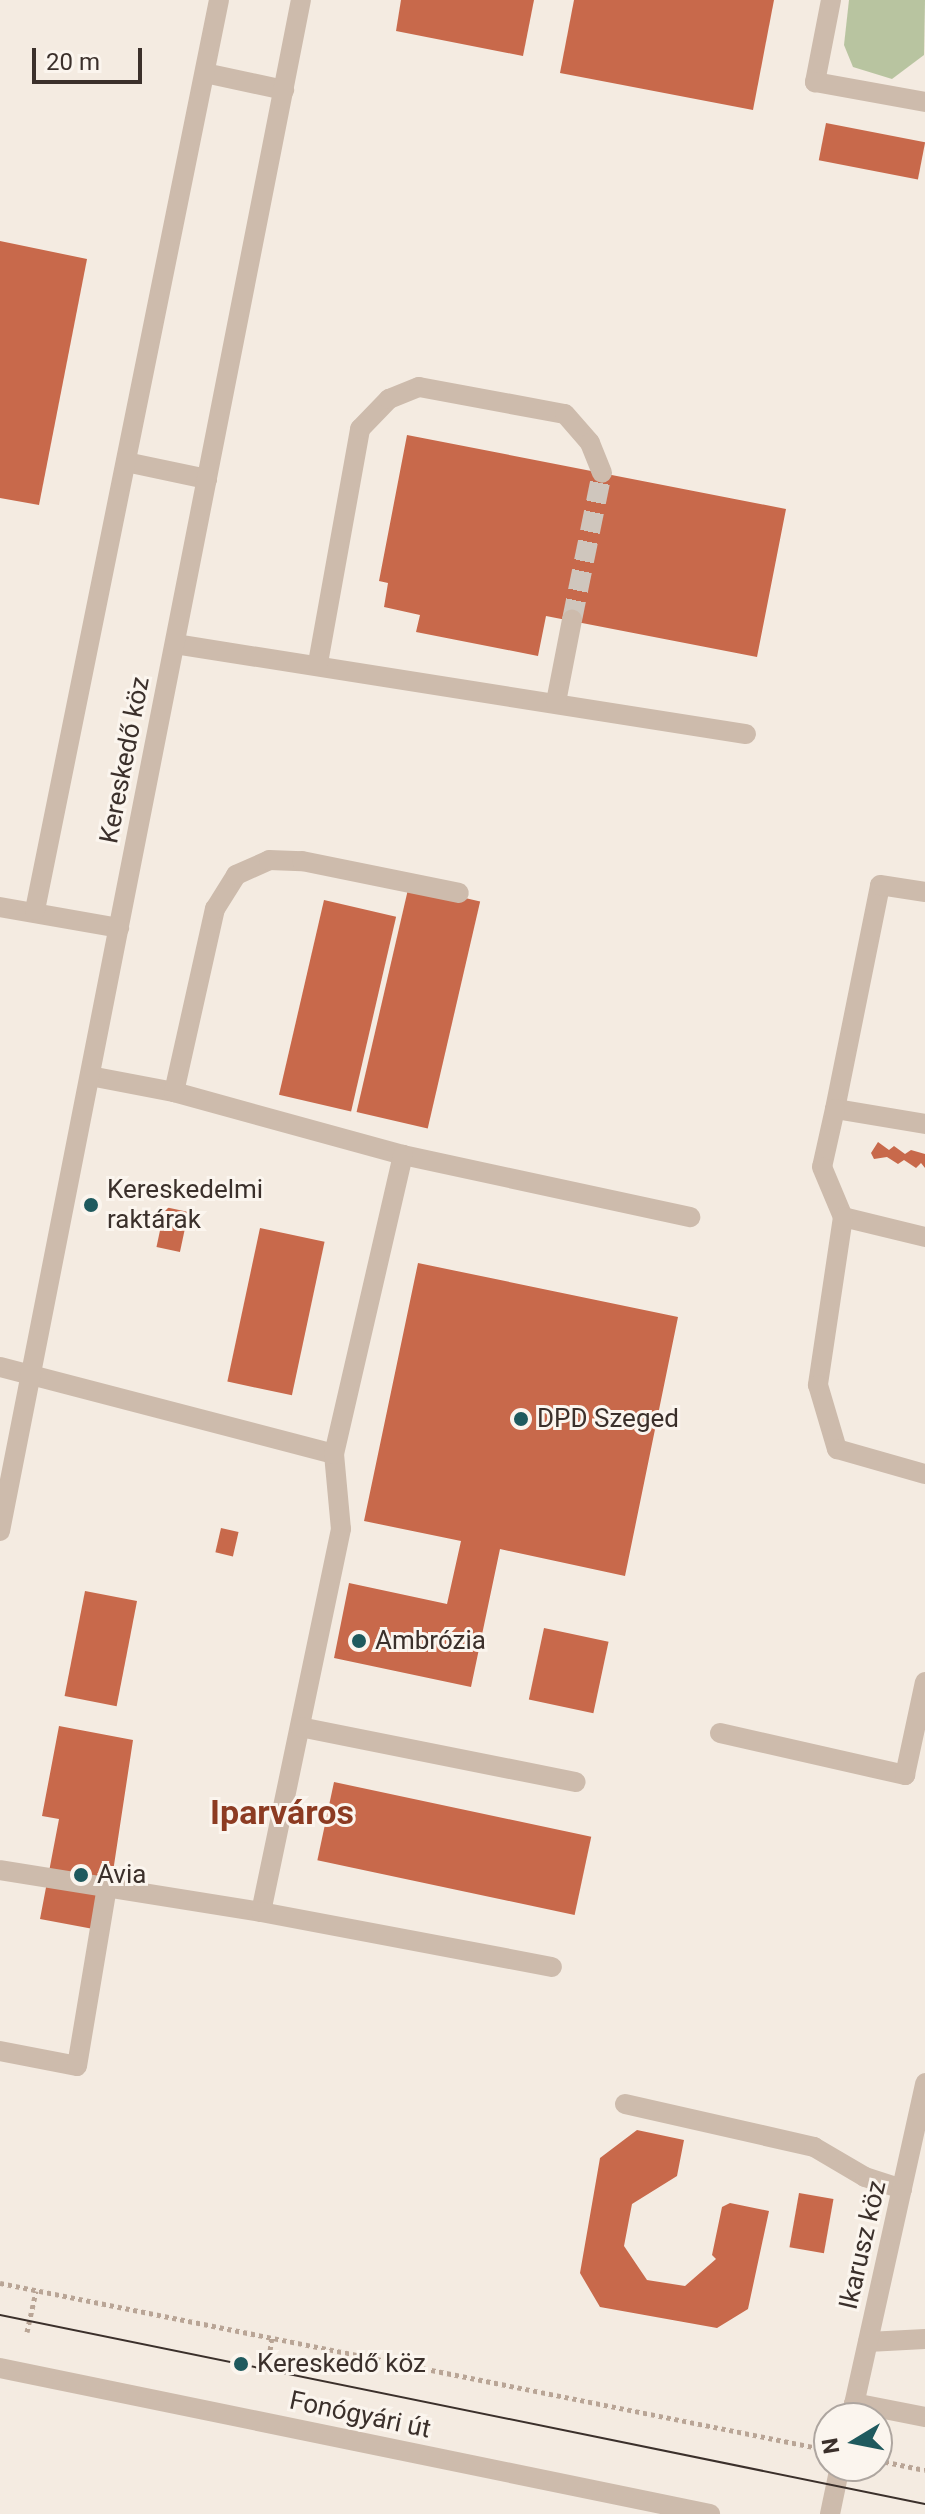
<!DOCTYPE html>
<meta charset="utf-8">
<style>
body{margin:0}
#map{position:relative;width:925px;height:2514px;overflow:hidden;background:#f4ebe1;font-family:Roboto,sans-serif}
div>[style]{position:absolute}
.green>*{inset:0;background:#b8c4a0}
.building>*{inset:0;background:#c8694b;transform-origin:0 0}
.minor-tunnel>*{height:20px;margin-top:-10px;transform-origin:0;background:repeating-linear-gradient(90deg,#cfc6bd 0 20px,transparent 0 30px)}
.path>*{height:5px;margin-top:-2.5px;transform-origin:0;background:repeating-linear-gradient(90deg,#b9a596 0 4px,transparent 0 8px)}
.minor>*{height:20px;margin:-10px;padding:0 10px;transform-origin:10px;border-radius:10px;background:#cdbbac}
.tram>*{height:2px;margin:-1px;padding:0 1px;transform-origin:1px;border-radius:1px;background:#3b302b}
.dots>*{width:22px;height:22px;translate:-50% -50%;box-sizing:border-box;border:4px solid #fbf5ee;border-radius:50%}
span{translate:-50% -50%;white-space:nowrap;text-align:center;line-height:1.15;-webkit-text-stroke:6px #fbf5ee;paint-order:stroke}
.street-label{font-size:26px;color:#3b302b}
.poi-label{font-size:26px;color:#3b302b}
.left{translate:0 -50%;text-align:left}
.district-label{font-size:34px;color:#8c3b22;font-weight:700}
.north{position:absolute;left:813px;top:2402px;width:80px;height:80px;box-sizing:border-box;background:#fbf5ee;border:2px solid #aea6a0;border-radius:50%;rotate:260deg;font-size:22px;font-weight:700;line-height:32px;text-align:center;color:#3b302b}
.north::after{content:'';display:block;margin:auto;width:28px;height:36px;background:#1f5a5e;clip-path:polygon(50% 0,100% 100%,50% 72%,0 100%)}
.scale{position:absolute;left:32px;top:48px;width:110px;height:36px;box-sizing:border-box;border:4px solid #3b302b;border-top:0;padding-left:10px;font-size:24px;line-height:28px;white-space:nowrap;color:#3b302b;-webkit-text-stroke:6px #fbf5ee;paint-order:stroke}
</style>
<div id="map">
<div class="green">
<div style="clip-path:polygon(849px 0,925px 0,924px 55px,892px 79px,853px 67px,844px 45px)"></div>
</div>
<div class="building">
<div style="clip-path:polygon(401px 0,534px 0,523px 56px,396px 31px)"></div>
<div style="clip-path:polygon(574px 0,774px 0,753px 110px,560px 73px)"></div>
<div style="left:826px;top:123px;width:101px;height:38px;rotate:11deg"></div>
<div style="clip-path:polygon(0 241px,87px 259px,39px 505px,0 498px)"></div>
<div style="clip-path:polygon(407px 435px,786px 509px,757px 657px,546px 616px,538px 656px,416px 632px,420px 615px,384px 607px,388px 583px,379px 581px)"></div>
<div style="left:409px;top:885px;width:73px;height:233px;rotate:13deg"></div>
<div style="left:324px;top:900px;width:74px;height:200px;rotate:13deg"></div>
<div style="clip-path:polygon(878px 1142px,889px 1150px,894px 1146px,905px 1154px,911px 1150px,925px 1154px,925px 1168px,921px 1163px,916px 1168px,904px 1160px,898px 1164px,887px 1157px,874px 1159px,871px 1153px)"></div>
<div style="left:165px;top:1207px;width:24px;height:41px;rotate:12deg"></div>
<div style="left:260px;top:1228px;width:66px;height:157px;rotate:12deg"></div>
<div style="clip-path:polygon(418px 1263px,678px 1317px,625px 1576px,500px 1549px,471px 1687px,334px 1658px,349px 1583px,447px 1604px,461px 1541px,364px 1521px)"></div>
<div style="left:221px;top:1528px;width:18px;height:25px;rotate:13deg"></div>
<div style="left:85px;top:1591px;width:53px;height:107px;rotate:11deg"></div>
<div style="left:544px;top:1628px;width:66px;height:73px;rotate:12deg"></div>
<div style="clip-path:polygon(59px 1726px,133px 1740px,104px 1931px,40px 1919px,59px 1819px,42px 1816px)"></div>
<div style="left:334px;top:1782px;width:263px;height:80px;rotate:12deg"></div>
<div style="clip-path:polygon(637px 2130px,684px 2140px,677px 2176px,632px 2204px,624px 2246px,647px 2280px,685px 2286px,716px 2259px,712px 2255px,722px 2207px,730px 2203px,769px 2211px,748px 2309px,717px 2328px,600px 2307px,580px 2273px,600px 2158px)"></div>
<div style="left:799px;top:2193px;width:35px;height:55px;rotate:10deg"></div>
</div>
<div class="minor-tunnel">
<div style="left:572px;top:620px;width:150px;rotate:-78.5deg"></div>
</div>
<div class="path">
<div style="left:0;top:2283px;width:834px;rotate:11.4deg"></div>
<div style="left:27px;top:2332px;width:42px;rotate:-77.6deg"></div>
<div style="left:269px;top:2358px;width:22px;rotate:-82deg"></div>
<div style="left:877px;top:2460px;width:49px;rotate:11.8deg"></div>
</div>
<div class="minor">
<div style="left:831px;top:0;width:84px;rotate:101deg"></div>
<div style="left:815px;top:82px;width:112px;rotate:10.3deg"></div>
<div style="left:205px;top:73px;width:81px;rotate:12.1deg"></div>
<div style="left:126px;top:462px;width:83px;rotate:11.9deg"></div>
<div style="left:175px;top:644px;width:578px;rotate:8.96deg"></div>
<div style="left:318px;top:663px;width:238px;rotate:-79.8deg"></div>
<div style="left:360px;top:429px;width:42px;rotate:-46deg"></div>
<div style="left:389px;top:399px;width:32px;rotate:-22deg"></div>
<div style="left:419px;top:387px;width:148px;rotate:10.5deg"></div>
<div style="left:565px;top:414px;width:38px;rotate:49deg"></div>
<div style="left:590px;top:443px;width:32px;rotate:68deg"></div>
<div style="left:556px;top:702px;width:84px;rotate:-79deg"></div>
<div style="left:0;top:907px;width:121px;rotate:10deg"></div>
<div style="left:35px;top:910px;width:928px;rotate:-78.57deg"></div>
<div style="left:90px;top:1076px;width:86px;rotate:10.8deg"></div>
<div style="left:174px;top:1092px;width:238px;rotate:15.4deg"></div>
<div style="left:403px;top:1155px;width:294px;rotate:12.2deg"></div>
<div style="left:174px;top:1092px;width:188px;rotate:-77.4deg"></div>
<div style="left:215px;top:909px;width:40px;rotate:-58deg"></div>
<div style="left:236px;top:875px;width:36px;rotate:-24deg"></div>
<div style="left:269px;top:860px;width:33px;rotate:2deg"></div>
<div style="left:302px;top:861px;width:160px;rotate:11.5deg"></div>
<div style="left:835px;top:1109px;width:228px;rotate:-78.6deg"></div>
<div style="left:880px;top:885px;width:46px;rotate:8.8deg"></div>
<div style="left:925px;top:1124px;width:91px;rotate:-170.5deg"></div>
<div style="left:835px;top:1109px;width:59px;rotate:102.6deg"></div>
<div style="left:822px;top:1167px;width:54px;rotate:67.2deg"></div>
<div style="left:843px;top:1217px;width:84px;rotate:13.7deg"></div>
<div style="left:843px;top:1217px;width:170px;rotate:98.5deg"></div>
<div style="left:818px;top:1385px;width:67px;rotate:73.5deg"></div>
<div style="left:837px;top:1449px;width:91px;rotate:15.9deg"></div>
<div style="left:0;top:1367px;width:345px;rotate:14.6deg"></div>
<div style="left:334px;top:1454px;width:75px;rotate:84.7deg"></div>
<div style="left:341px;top:1529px;width:391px;rotate:101.8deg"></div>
<div style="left:261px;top:1912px;width:264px;rotate:-170.9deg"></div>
<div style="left:334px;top:1454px;width:307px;rotate:-77deg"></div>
<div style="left:0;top:1531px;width:1560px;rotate:-78.88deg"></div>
<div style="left:300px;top:1727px;width:281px;rotate:11.3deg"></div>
<div style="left:720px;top:1733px;width:190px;rotate:12.8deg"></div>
<div style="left:905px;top:1775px;width:95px;rotate:-77.9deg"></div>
<div style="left:261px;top:1912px;width:296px;rotate:10.7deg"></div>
<div style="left:0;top:2051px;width:78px;rotate:11deg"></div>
<div style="left:77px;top:2066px;width:182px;rotate:-80.5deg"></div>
<div style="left:625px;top:2104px;width:194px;rotate:12.8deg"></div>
<div style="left:814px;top:2147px;width:59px;rotate:30.5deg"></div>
<div style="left:865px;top:2177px;width:39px;rotate:18deg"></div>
<div style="left:868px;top:2342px;width:57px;rotate:-3deg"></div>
<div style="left:0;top:2368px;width:725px;rotate:11.62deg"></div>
<div style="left:854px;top:2403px;width:72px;rotate:11.2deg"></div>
<div style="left:851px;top:2418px;width:343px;rotate:-77.5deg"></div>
<div style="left:830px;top:2514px;width:49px;rotate:-78.2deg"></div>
</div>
<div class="tram">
<div style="left:0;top:2315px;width:944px;rotate:11.55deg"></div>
</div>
<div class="dots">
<div style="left:91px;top:1205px;background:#1f5a5e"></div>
<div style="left:521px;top:1419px;background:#1f5a5e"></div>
<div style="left:359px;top:1641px;background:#1f5a5e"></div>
<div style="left:81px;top:1875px;background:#1f5a5e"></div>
<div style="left:241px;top:2364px;background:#1f5a5e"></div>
</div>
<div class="street-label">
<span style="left:125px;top:760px;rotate:-79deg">Kereskedő köz</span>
<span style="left:863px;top:2245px;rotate:-77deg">Ikarusz köz</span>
<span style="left:360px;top:2415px;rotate:12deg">Fonógyári út</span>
</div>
<div class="poi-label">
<span class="left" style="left:107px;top:1205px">Kereskedelmi<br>raktárak</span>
<span class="left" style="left:537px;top:1419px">DPD Szeged</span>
<span class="left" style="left:375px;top:1641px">Ambrózia</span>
<span class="left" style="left:97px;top:1875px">Avia</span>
<span class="left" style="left:257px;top:2364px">Kereskedő köz</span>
</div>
<div class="district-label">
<span style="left:282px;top:1813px">Iparváros</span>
</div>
<div class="north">N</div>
<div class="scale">20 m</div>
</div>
